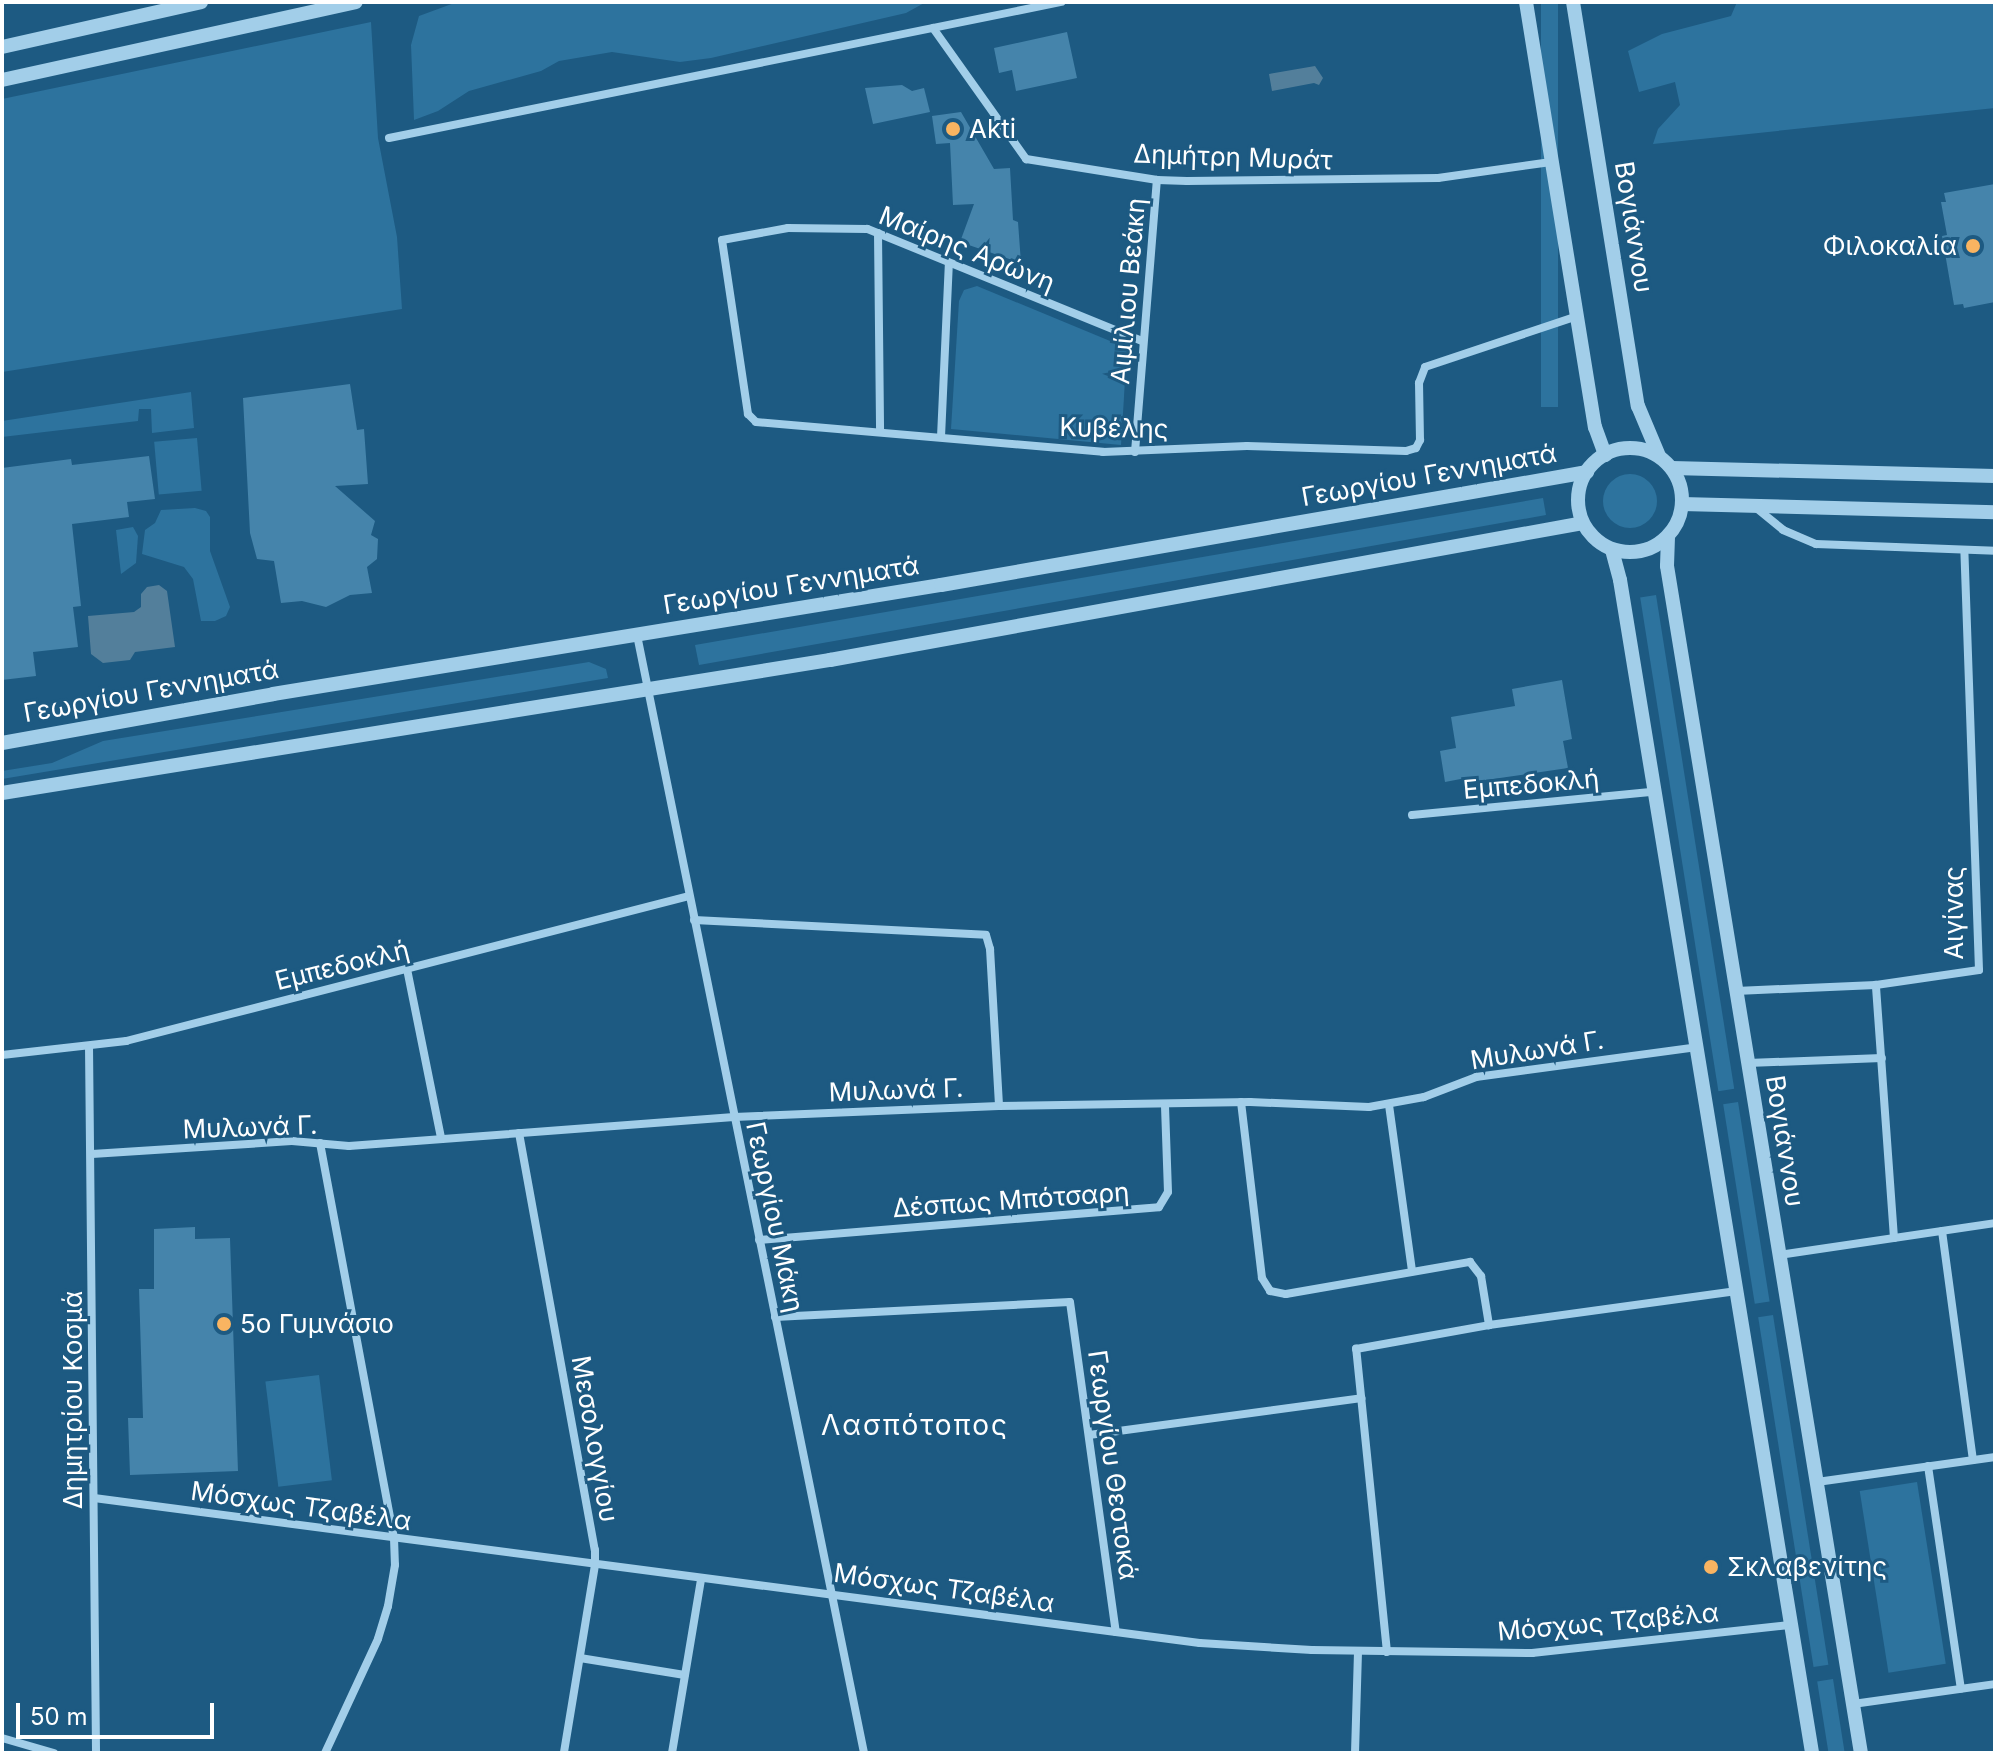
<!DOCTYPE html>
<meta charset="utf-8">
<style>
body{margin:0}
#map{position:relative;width:1997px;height:1755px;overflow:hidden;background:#1d5a82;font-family:Inter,sans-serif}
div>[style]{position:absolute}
.green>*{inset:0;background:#2d739e;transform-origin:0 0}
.round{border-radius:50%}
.water>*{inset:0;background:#537f9b}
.building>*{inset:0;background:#4584ab}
.minor>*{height:8px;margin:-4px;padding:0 4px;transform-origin:4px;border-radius:4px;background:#a2cee9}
.tertiary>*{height:14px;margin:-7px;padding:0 7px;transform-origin:7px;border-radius:7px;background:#a2cee9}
.tertiary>.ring{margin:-7px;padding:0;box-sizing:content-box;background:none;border:14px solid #a2cee9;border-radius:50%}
.dots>*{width:22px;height:22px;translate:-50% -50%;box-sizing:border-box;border:4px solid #1d5a82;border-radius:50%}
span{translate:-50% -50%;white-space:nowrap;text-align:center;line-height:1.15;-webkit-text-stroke:6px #1d5a82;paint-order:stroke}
.poi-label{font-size:26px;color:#fff}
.left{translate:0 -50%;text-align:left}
.right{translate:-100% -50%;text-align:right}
.street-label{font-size:26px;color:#fff}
.neighbourhood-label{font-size:28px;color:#fff;letter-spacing:2px}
.frame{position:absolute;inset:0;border:4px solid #fff;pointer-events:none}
.scale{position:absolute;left:16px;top:1703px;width:198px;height:36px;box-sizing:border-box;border:4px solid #fff;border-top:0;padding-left:10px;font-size:24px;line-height:28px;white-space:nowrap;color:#fff;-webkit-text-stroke:6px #1d5a82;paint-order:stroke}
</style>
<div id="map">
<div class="green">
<div style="clip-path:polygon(457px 2px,926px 2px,906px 13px,711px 58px,680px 62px,612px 52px,559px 61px,541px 71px,469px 91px,438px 111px,414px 120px,411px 45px,419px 16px)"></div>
<div style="left:1541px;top:2px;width:17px;height:405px"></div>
<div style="clip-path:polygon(1737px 2px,1995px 2px,1995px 108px,1653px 144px,1658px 129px,1680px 105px,1675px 82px,1639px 92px,1628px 51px,1662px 34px,1731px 16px)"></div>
<div style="clip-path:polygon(371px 22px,378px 138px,397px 237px,402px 309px,2px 372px,2px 99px)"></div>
<div style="clip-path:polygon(977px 286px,1127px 348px,1121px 445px,951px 429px,959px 301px,964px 290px)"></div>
<div style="clip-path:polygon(191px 392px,194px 428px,152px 433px,151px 409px,139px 409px,138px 421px,2px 437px,2px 421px)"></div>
<div style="left:197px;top:438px;width:53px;height:43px;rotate:85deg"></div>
<div class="round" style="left:1603px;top:474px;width:54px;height:54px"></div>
<div style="clip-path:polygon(1543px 498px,1546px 515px,699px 665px,695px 645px)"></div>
<div style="clip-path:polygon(195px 508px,206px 511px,210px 517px,210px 551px,230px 607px,226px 616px,215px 621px,201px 621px,193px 579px,184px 567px,142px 554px,145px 530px,155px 523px,161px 510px)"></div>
<div style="clip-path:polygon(133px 527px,138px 536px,136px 563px,121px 574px,116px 530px)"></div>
<div style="left:1656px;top:595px;width:500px;height:16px;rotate:81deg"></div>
<div style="clip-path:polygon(589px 662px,606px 669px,608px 678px,2px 779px,2px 771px,52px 763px,103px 741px)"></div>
<div style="left:1738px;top:1102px;width:202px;height:15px;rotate:81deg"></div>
<div style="left:1773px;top:1315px;width:354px;height:15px;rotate:81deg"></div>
<div style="left:319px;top:1375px;width:106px;height:54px;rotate:83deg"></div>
<div style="left:1917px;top:1482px;width:184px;height:58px;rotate:81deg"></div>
<div style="left:1833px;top:1679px;width:75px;height:16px;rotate:81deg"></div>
</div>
<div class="water">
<div style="clip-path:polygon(1315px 66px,1323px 78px,1319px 85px,1314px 83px,1272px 91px,1269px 74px)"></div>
<div style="clip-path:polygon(159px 585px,167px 591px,175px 647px,135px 652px,130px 660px,103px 663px,91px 654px,88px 616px,134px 612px,141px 607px,141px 594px,147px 587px)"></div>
</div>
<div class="building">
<div style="clip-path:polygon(1067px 32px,1077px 78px,1016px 91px,1012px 70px,999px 73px,994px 48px)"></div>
<div style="clip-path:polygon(902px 85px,912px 91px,924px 88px,930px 112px,873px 124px,865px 88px)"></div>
<div style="clip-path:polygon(961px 112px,994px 169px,1010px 168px,1013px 220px,1018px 222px,1021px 263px,960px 242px,974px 204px,953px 205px,950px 143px,936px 144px,932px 116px)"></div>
<div style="clip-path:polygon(1995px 184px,1995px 302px,1964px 308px,1963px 304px,1954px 305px,1942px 236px,1947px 235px,1941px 202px,1946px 202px,1944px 193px)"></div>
<div style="clip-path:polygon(350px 384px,357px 430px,364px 429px,368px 484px,335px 486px,375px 521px,371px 535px,378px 539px,377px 559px,367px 567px,372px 593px,350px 595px,326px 607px,302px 601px,281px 603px,274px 561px,257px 559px,250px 533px,243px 398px)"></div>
<div style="clip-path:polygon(149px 456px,155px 499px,127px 502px,129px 517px,72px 524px,81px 606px,73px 607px,78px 647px,33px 652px,36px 676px,2px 680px,2px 468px,71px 459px,72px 465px)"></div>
<div style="clip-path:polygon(1562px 680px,1572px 739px,1563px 741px,1568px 768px,1472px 782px,1471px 777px,1445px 782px,1440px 751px,1456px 748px,1451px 717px,1515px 706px,1512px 689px)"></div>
<div style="clip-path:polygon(195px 1227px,195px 1239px,230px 1238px,238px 1471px,130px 1475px,128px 1418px,143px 1418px,139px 1289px,154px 1289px,154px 1229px)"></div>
</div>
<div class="minor">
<div style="left:933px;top:28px;width:161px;rotate:54.6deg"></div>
<div style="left:1026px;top:159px;width:133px;rotate:9.1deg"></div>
<div style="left:1157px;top:180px;width:30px;rotate:2deg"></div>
<div style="left:1187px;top:181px;width:251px;rotate:-0.7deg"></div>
<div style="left:1438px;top:178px;width:114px;rotate:-8.1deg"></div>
<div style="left:389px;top:138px;width:686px;rotate:-11.44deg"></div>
<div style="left:878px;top:233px;width:199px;rotate:89.4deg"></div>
<div style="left:1142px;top:341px;width:297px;rotate:-157.8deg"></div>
<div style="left:867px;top:229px;width:79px;rotate:-179.3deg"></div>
<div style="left:788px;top:228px;width:67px;rotate:169.7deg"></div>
<div style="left:722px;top:240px;width:176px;rotate:81.5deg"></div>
<div style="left:748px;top:414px;width:11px;rotate:45deg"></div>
<div style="left:756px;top:422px;width:348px;rotate:4.9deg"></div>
<div style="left:1103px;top:452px;width:144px;rotate:-2.4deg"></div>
<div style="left:1247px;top:446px;width:159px;rotate:1.8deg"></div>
<div style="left:1406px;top:451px;width:10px;rotate:-17deg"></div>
<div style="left:1416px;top:448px;width:9px;rotate:-63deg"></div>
<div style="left:1420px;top:440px;width:57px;rotate:-91deg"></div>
<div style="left:1419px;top:383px;width:17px;rotate:-69deg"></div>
<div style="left:1425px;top:367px;width:160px;rotate:-18.5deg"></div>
<div style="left:941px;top:437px;width:174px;rotate:-87.4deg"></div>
<div style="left:1135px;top:452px;width:273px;rotate:-85.4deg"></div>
<div style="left:1755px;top:507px;width:36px;rotate:39deg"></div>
<div style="left:1783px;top:530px;width:36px;rotate:23deg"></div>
<div style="left:1816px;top:544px;width:179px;rotate:2.2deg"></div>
<div style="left:637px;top:635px;width:1141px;rotate:78.52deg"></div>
<div style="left:1412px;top:815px;width:242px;rotate:-5.5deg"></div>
<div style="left:694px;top:920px;width:292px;rotate:2.9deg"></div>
<div style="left:986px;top:935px;width:15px;rotate:74deg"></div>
<div style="left:990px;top:949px;width:157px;rotate:86.7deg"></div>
<div style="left:407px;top:969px;width:172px;rotate:78.6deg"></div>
<div style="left:1736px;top:991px;width:140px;rotate:-2.5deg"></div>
<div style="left:89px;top:1046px;width:707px;rotate:89.43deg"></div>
<div style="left:2px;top:1055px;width:125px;rotate:-6.4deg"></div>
<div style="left:126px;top:1041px;width:581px;rotate:-14.44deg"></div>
<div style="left:1748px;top:1063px;width:134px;rotate:-2.1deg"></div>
<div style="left:1241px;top:1102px;width:177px;rotate:83.2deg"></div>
<div style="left:1262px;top:1278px;width:15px;rotate:58deg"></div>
<div style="left:1270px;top:1291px;width:16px;rotate:11deg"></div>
<div style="left:1286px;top:1294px;width:187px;rotate:-9.9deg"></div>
<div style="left:1470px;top:1262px;width:18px;rotate:52deg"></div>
<div style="left:1481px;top:1276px;width:50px;rotate:80.7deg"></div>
<div style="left:1389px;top:1105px;width:168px;rotate:82.1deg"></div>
<div style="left:519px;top:1133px;width:424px;rotate:79.7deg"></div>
<div style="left:595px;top:1550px;width:15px;rotate:90deg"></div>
<div style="left:595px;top:1565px;width:191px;rotate:99.4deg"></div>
<div style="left:320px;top:1143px;width:402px;rotate:79.4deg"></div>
<div style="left:394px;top:1538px;width:27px;rotate:88deg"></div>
<div style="left:395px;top:1565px;width:42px;rotate:99.7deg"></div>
<div style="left:388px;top:1606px;width:34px;rotate:107deg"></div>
<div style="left:378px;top:1639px;width:126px;rotate:114.9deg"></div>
<div style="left:92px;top:1154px;width:200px;rotate:-3.7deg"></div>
<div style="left:292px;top:1141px;width:57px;rotate:5deg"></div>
<div style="left:349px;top:1146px;width:386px;rotate:-4.3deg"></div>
<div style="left:734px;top:1117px;width:265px;rotate:-2.4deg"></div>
<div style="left:999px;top:1106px;width:251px;rotate:-0.9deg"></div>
<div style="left:1250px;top:1102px;width:119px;rotate:2.4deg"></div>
<div style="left:1369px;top:1107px;width:56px;rotate:-10.3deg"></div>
<div style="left:1424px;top:1097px;width:56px;rotate:-21deg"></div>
<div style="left:1476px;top:1077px;width:223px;rotate:-7.7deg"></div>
<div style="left:1942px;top:1231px;width:231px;rotate:82.3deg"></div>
<div style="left:1894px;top:1238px;width:254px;rotate:-94.1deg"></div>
<div style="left:1876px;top:985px;width:104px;rotate:-8.3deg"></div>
<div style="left:1979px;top:970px;width:420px;rotate:-92deg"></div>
<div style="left:759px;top:1240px;width:401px;rotate:-4.7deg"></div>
<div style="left:1159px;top:1207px;width:17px;rotate:-59deg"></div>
<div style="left:1168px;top:1192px;width:88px;rotate:-92deg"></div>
<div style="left:1779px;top:1255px;width:218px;rotate:-8.4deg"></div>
<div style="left:775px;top:1317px;width:295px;rotate:-2.9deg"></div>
<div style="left:1070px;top:1302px;width:333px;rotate:82.1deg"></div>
<div style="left:1089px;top:1435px;width:275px;rotate:-7.7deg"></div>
<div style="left:1928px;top:1466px;width:225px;rotate:81.6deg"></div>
<div style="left:1817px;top:1482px;width:180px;rotate:-8deg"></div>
<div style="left:94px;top:1498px;width:1115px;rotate:7.47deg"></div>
<div style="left:1200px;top:1643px;width:112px;rotate:3.6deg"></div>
<div style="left:1312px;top:1650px;width:220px;rotate:0.8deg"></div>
<div style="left:1532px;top:1653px;width:261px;rotate:-6.2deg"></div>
<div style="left:1387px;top:1652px;width:305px;rotate:-95.8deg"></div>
<div style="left:1356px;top:1349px;width:135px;rotate:-10.2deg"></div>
<div style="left:1489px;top:1325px;width:250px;rotate:-7.8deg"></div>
<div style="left:580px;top:1658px;width:106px;rotate:9.2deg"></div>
<div style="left:1853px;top:1704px;width:143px;rotate:-8deg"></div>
<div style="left:2px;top:1738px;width:54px;rotate:16.1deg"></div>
<div style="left:672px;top:1753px;width:176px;rotate:-80.5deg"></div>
<div style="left:1355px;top:1753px;width:101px;rotate:-88.3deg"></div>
</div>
<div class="tertiary">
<div style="left:1526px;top:2px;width:431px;rotate:80.8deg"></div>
<div style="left:1595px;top:427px;width:30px;rotate:70deg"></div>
<div style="left:1573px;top:2px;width:409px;rotate:80.9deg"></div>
<div style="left:1638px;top:406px;width:54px;rotate:67.2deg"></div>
<div style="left:2px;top:47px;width:204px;rotate:-12.7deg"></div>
<div style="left:2px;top:80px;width:362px;rotate:-12.4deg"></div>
<div class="ring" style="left:1578px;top:448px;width:90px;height:90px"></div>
<div style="left:1672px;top:468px;width:323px;rotate:1.4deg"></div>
<div style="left:1682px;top:504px;width:313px;rotate:1.5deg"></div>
<div style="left:1668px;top:537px;width:29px;rotate:92deg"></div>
<div style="left:1667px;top:566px;width:1203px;rotate:80.72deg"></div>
<div style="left:1612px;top:550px;width:31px;rotate:75deg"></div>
<div style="left:1620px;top:580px;width:1189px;rotate:80.7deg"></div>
<div style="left:2px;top:743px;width:275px;rotate:-10.2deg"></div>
<div style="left:273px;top:694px;width:677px;rotate:-9.27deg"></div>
<div style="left:941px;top:585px;width:656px;rotate:-9.92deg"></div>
<div style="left:2px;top:793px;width:839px;rotate:-9.13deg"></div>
<div style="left:830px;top:660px;width:765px;rotate:-10.31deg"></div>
</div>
<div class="dots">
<div style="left:953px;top:129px;background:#f9b461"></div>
<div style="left:1973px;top:246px;background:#f9b461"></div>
<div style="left:224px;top:1324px;background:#f9b461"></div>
<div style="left:1711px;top:1567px;background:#f9b461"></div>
</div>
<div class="poi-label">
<span class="left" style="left:969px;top:129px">Akti</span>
<span class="right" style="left:1957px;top:246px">Φιλοκαλία</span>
<span class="left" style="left:240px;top:1324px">5ο Γυμνάσιο</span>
<span class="left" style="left:1727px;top:1567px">Σκλαβενίτης</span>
</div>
<div class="street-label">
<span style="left:1233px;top:157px;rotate:2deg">Δημήτρη Μυράτ</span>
<span style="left:1634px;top:227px;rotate:81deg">Βογιάννου</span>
<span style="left:967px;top:249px;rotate:22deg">Μαίρης Αρώνη</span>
<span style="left:1128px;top:291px;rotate:-85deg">Αιμίλιου Βεάκη</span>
<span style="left:1114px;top:428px;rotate:1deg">Κυβέλης</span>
<span style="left:1429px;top:475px;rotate:-10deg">Γεωργίου Γεννηματά</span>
<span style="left:791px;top:585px;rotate:-9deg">Γεωργίου Γεννηματά</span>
<span style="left:151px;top:691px;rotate:-10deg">Γεωργίου Γεννηματά</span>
<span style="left:1531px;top:784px;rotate:-5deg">Εμπεδοκλή</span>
<span style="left:1954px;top:913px;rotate:-90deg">Αιγίνας</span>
<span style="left:342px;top:965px;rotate:-14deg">Εμπεδοκλή</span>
<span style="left:1537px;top:1050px;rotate:-9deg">Μυλωνά Γ.</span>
<span style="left:896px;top:1090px;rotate:-2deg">Μυλωνά Γ.</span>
<span style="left:250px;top:1127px;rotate:-2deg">Μυλωνά Γ.</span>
<span style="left:1785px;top:1141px;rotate:81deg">Βογιάννου</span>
<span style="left:1011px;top:1200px;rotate:-4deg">Δέσπως Μπότσαρη</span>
<span style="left:775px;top:1217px;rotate:78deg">Γεωργίου Μάκη</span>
<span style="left:73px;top:1400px;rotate:-90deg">Δημητρίου Κοσμά</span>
<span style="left:595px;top:1439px;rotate:80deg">Μεσολογγίου</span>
<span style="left:1113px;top:1465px;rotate:82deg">Γεωργίου Θεοτοκά</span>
<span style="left:301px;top:1506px;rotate:8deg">Μόσχως Τζαβέλα</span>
<span style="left:944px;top:1588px;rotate:8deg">Μόσχως Τζαβέλα</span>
<span style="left:1608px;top:1622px;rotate:-5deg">Μόσχως Τζαβέλα</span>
</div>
<div class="neighbourhood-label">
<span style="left:915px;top:1425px">Λασπότοπος</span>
</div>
<div class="frame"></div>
<div class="scale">50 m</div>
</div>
